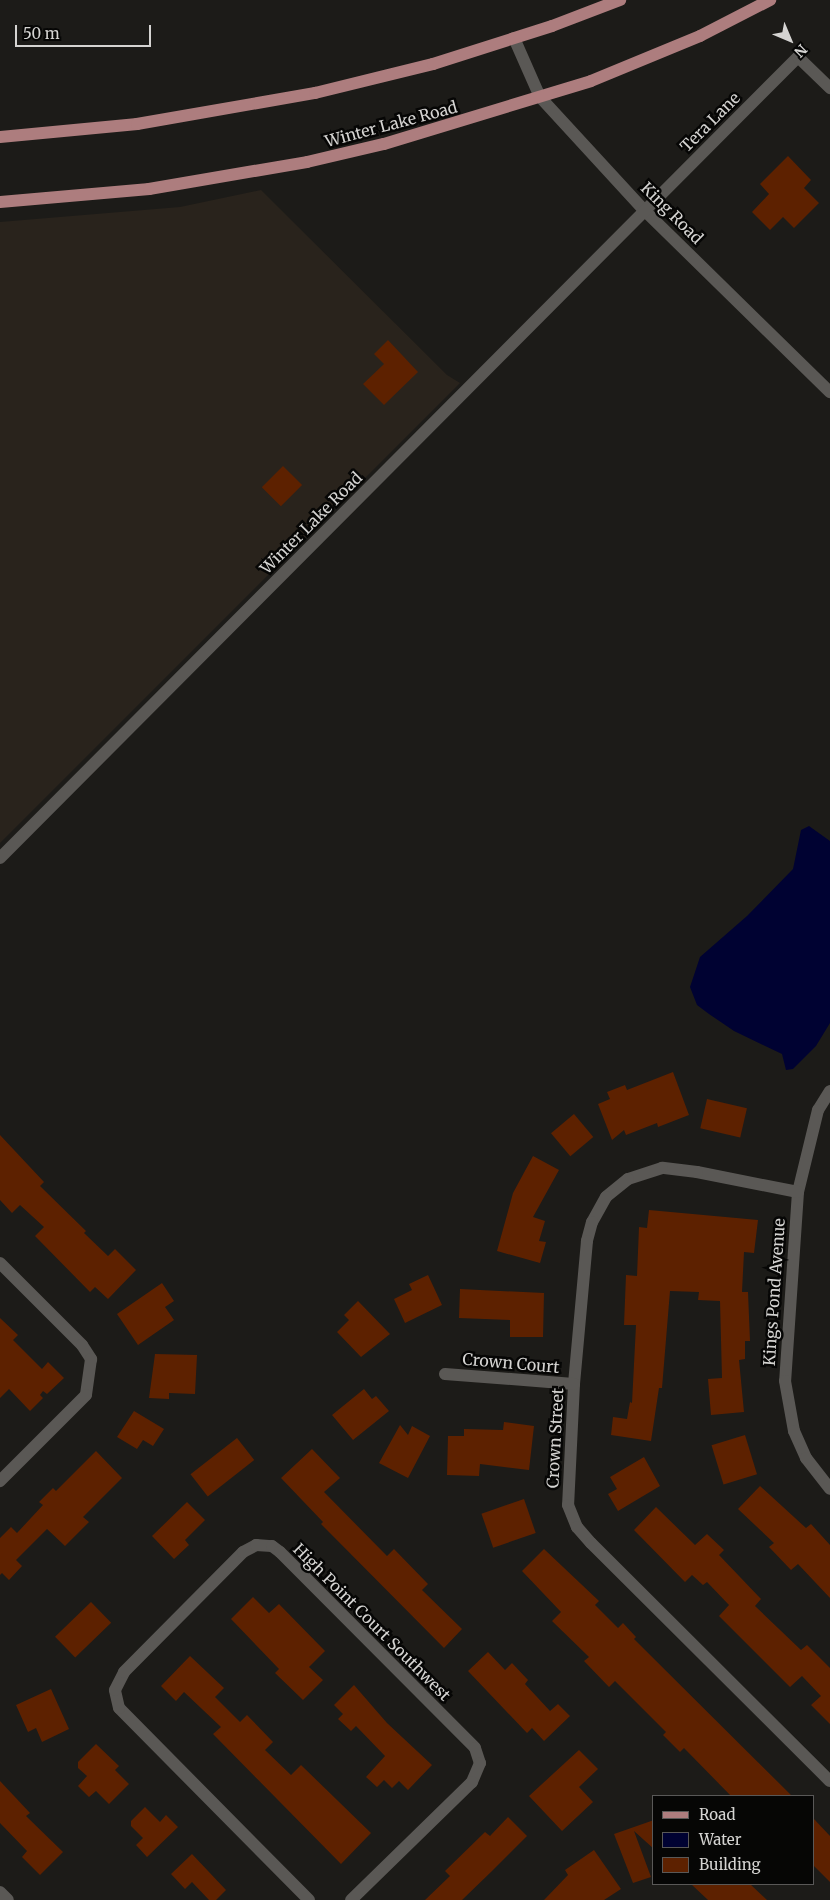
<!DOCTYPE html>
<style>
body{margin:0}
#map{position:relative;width:830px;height:1900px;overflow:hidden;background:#1c1b18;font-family:Merriweather,serif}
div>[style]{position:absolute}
.built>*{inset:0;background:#29231c}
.water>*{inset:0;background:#000232}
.building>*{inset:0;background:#5d2100;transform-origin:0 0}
.minor>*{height:12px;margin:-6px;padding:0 6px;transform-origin:6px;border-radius:6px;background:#5a5855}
.major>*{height:12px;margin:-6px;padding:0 6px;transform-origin:6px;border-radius:6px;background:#ad7d7e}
span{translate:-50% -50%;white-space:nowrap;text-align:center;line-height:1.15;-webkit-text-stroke:5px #060605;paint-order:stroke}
.street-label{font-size:16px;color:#d5d4d2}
.legend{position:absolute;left:652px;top:1795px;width:162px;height:90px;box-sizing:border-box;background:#060605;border:1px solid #595857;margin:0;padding:6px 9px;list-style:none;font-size:15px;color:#d5d4d2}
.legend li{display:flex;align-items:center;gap:10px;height:25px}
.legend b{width:25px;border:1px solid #595857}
.north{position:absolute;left:765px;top:15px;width:50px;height:50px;-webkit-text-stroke:4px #060605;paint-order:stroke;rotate:135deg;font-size:14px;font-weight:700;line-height:20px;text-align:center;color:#d5d4d2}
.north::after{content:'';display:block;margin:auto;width:18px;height:22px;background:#d5d4d2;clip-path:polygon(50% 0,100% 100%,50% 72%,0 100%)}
.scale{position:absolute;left:15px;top:25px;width:136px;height:22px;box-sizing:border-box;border:2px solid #d5d4d2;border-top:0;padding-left:6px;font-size:15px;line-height:18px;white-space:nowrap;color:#d5d4d2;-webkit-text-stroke:4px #060605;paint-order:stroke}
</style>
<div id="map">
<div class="built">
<div style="clip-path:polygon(261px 190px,447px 375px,460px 383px,0 843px,0 222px,180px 207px)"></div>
</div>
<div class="water">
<div style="clip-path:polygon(809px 826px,830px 841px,830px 1023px,816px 1046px,793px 1069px,786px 1070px,782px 1054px,734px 1031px,709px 1014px,697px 1005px,690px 987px,700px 957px,747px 916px,793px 869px,801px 830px)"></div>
</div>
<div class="building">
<div style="clip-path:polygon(788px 156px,811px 180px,804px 188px,819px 203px,794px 228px,783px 217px,770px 230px,752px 212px,769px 194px,760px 184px)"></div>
<div style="clip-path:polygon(388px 340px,418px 372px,384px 405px,363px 384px,384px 364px,374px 354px)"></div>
<div style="left:283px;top:466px;width:27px;height:30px;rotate:45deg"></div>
<div style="clip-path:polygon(673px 1072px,689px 1115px,658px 1127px,657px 1123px,626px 1135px,624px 1130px,612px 1140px,598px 1104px,610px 1099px,607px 1092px,625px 1085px,627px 1090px)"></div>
<div style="left:707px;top:1099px;width:41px;height:30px;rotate:13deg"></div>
<div style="left:574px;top:1114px;width:30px;height:30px;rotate:50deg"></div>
<div style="clip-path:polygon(0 1135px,44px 1182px,40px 1186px,86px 1231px,84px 1233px,108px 1256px,115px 1249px,136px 1270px,108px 1299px,95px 1287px,90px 1292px,35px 1236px,44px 1227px,20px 1205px,12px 1213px,0 1200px)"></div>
<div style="clip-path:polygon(533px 1156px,559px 1170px,533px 1217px,545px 1221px,539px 1241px,546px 1242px,540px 1263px,497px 1251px,513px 1193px)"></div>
<div style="clip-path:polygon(649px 1210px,758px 1220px,754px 1253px,744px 1252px,742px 1292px,748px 1292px,750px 1341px,745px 1341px,745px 1359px,739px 1360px,744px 1412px,711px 1415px,708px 1379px,722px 1378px,720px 1301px,698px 1300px,699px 1292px,670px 1291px,662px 1388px,659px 1388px,651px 1441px,611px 1435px,613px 1417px,627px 1419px,630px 1402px,632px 1403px,636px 1325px,624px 1325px,626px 1275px,637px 1276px,639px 1227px,647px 1228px)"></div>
<div style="clip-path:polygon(428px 1275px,442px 1305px,405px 1323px,394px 1299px,412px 1290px,409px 1284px)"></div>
<div style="clip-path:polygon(162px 1283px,174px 1301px,165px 1307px,174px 1320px,138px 1345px,117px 1314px)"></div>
<div style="clip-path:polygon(460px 1289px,544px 1293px,543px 1337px,510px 1337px,510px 1320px,459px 1318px)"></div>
<div style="clip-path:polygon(358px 1301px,390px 1334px,361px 1357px,337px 1332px,349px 1320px,344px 1315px)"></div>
<div style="clip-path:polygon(0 1318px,18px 1335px,13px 1340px,42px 1369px,48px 1362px,64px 1378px,47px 1394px,43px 1391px,40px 1395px,43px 1398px,30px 1411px,9px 1389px,0 1398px)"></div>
<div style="clip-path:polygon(155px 1354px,197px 1355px,195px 1394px,169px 1393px,169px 1399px,149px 1398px)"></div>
<div style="clip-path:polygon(364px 1389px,372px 1399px,376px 1396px,389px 1411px,353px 1440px,332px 1415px)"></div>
<div style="clip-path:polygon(134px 1411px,164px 1429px,153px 1446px,143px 1440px,137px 1449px,117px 1437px)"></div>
<div style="clip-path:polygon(504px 1422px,534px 1426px,529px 1470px,480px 1464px,479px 1476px,447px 1475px,448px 1436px,464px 1436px,464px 1429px,503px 1430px)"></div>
<div style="clip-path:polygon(400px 1425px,408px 1435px,412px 1426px,430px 1436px,408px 1478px,379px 1463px)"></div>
<div style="left:745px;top:1435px;width:41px;height:35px;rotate:73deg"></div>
<div style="left:237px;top:1438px;width:28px;height:59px;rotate:52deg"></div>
<div style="clip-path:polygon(312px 1449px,340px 1478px,324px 1492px,387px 1556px,394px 1549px,428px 1584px,422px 1590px,462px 1629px,444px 1648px,321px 1524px,323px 1522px,281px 1478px)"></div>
<div style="clip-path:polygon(96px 1451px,122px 1478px,83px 1517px,89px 1522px,65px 1546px,47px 1529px,16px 1560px,22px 1566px,9px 1580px,2px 1573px,0 1575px,0 1538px,11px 1527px,17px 1533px,43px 1505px,39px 1502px,53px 1488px,56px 1491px)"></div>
<div style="clip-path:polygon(644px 1457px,660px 1486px,618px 1511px,608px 1494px,617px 1489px,610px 1477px)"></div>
<div style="clip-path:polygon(760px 1486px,806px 1528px,811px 1524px,830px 1545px,830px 1598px,798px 1564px,791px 1570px,769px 1547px,774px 1543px,738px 1509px)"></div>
<div style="left:524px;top:1499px;width:36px;height:45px;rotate:71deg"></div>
<div style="clip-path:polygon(187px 1502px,205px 1520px,185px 1540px,189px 1545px,174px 1559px,152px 1536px)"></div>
<div style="clip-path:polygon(656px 1507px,695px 1545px,707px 1534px,724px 1550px,719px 1555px,761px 1599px,755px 1606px,801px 1650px,807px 1645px,830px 1668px,830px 1724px,811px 1705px,821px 1696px,802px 1676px,790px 1687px,719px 1616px,729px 1605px,707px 1582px,703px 1585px,692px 1575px,685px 1582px,634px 1530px)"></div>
<div style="clip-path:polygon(544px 1549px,599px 1601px,595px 1605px,618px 1628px,623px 1623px,636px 1637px,634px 1639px,792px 1796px,731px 1796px,684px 1748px,680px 1752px,663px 1735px,666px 1732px,615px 1681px,609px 1687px,584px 1661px,589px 1657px,552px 1621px,561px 1612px,522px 1571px)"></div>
<div style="clip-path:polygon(253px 1597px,269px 1613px,279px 1604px,325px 1651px,309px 1667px,323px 1680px,303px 1700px,275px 1673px,279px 1669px,231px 1619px)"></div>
<div style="left:91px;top:1602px;width:29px;height:50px;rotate:46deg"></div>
<div style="clip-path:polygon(488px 1652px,505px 1670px,512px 1663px,528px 1680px,525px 1684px,550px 1711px,558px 1704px,570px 1716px,544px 1741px,532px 1728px,527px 1733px,468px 1671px)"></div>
<div style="clip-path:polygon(190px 1656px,224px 1688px,215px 1697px,240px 1722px,247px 1715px,273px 1742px,265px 1750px,291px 1775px,301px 1765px,371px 1833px,341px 1864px,213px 1734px,221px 1727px,184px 1692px,176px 1701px,161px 1686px)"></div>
<div style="clip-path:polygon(354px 1685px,387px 1723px,432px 1765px,408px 1790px,399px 1781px,392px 1788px,384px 1780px,377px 1787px,366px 1777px,385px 1756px,356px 1726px,351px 1731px,338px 1719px,343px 1714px,334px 1705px)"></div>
<div style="clip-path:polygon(51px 1689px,69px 1729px,42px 1742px,36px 1728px,28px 1732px,16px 1705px)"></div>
<div style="clip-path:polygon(96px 1744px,119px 1766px,115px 1770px,129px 1784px,109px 1804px,96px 1791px,89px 1797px,78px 1786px,87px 1776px,78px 1768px,78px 1762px)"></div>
<div style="clip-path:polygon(579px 1750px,598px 1769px,579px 1787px,593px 1802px,562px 1831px,529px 1796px)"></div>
<div style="clip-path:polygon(0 1781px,30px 1813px,26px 1816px,63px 1852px,40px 1875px,22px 1857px,27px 1851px,0 1823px)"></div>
<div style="clip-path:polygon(145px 1807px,160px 1822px,166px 1815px,178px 1827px,147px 1857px,136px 1845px,143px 1838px,131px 1826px,131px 1821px)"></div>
<div style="clip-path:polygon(508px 1817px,527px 1836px,491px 1872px,462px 1900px,425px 1900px,450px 1876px,445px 1871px,485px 1832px,490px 1836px)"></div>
<div style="clip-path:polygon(814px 1819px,830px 1836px,830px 1882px,814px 1866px)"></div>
<div style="clip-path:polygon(654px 1820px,654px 1849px,634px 1831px,651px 1877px,633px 1883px,614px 1834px)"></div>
<div style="clip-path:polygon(594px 1850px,621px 1889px,604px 1900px,544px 1900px,568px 1875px,565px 1870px)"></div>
<div style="clip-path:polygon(192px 1854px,226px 1890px,216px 1900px,209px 1900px,192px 1882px,185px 1889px,171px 1874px)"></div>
<div style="clip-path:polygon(691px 1884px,750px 1884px,767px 1900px,708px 1900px)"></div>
</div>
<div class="minor">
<div style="left:514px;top:38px;width:64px;rotate:66.2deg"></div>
<div style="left:540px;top:97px;width:155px;rotate:47.4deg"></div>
<div style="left:645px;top:211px;width:259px;rotate:44.4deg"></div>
<div style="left:0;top:858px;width:1131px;rotate:-45.11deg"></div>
<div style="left:798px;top:57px;width:45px;rotate:44.1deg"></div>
<div style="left:830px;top:1091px;width:22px;rotate:122deg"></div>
<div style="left:818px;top:1110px;width:84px;rotate:103.7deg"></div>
<div style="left:798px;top:1192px;width:189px;rotate:93.9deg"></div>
<div style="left:785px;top:1381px;width:51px;rotate:79.8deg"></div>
<div style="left:794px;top:1431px;width:30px;rotate:66deg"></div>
<div style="left:806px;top:1458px;width:39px;rotate:52deg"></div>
<div style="left:798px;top:1192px;width:103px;rotate:-168.8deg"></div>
<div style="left:697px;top:1172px;width:35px;rotate:-173deg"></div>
<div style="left:662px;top:1168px;width:36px;rotate:162deg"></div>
<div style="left:628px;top:1179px;width:28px;rotate:141deg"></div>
<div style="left:606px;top:1197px;width:29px;rotate:119deg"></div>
<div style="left:592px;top:1222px;width:20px;rotate:105deg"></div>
<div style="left:587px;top:1241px;width:144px;rotate:95.2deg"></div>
<div style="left:574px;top:1384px;width:121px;rotate:92.8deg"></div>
<div style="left:568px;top:1505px;width:24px;rotate:68deg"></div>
<div style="left:577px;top:1527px;width:21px;rotate:49deg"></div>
<div style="left:591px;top:1543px;width:337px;rotate:44.9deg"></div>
<div style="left:0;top:1263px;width:116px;rotate:45deg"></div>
<div style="left:82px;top:1345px;width:17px;rotate:57deg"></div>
<div style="left:91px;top:1359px;width:36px;rotate:98deg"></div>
<div style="left:86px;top:1395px;width:122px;rotate:135deg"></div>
<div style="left:445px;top:1374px;width:129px;rotate:4.4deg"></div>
<div style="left:0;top:1892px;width:11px;rotate:45deg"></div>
<div style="left:309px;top:1900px;width:270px;rotate:-134.7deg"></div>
<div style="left:119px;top:1708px;width:18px;rotate:-103deg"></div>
<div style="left:115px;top:1690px;width:20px;rotate:-63deg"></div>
<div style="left:124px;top:1672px;width:169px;rotate:-45.2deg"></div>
<div style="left:243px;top:1552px;width:15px;rotate:-28deg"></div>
<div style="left:256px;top:1545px;width:16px;rotate:4deg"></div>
<div style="left:272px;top:1546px;width:10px;rotate:37deg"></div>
<div style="left:280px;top:1552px;width:276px;rotate:45.1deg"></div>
<div style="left:475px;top:1748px;width:16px;rotate:72deg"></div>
<div style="left:480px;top:1763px;width:21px;rotate:113deg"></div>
<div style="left:472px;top:1782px;width:169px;rotate:135.7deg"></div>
</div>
<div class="major">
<div style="left:0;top:137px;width:138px;rotate:-5.4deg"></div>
<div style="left:137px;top:124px;width:181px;rotate:-9.9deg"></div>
<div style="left:315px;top:93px;width:122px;rotate:-13.8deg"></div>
<div style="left:433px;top:64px;width:125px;rotate:-17.7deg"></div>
<div style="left:552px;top:26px;width:73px;rotate:-20.9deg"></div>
<div style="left:0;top:202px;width:150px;rotate:-5deg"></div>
<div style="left:149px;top:189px;width:160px;rotate:-9.7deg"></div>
<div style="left:307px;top:162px;width:79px;rotate:-13.2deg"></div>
<div style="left:384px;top:144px;width:216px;rotate:-16.9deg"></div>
<div style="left:591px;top:81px;width:118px;rotate:-22.4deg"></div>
<div style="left:700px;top:36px;width:79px;rotate:-27.2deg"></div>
</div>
<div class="street-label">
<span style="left:710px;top:122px;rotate:-45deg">Tera Lane</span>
<span style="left:391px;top:124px;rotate:-15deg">Winter Lake Road</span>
<span style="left:672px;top:213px;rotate:45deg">King Road</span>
<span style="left:311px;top:523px;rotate:-45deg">Winter Lake Road</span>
<span style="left:774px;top:1292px;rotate:-86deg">Kings Pond Avenue</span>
<span style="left:511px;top:1363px;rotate:5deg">Crown Court</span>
<span style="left:555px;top:1438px;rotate:-87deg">Crown Street</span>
<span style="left:372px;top:1622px;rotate:45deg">High Point Court Southwest</span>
</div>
<ul class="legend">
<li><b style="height:6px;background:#ad7d7e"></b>Road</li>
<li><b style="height:14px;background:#000232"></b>Water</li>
<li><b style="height:14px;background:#5d2100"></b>Building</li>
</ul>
<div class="north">N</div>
<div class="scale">50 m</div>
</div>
